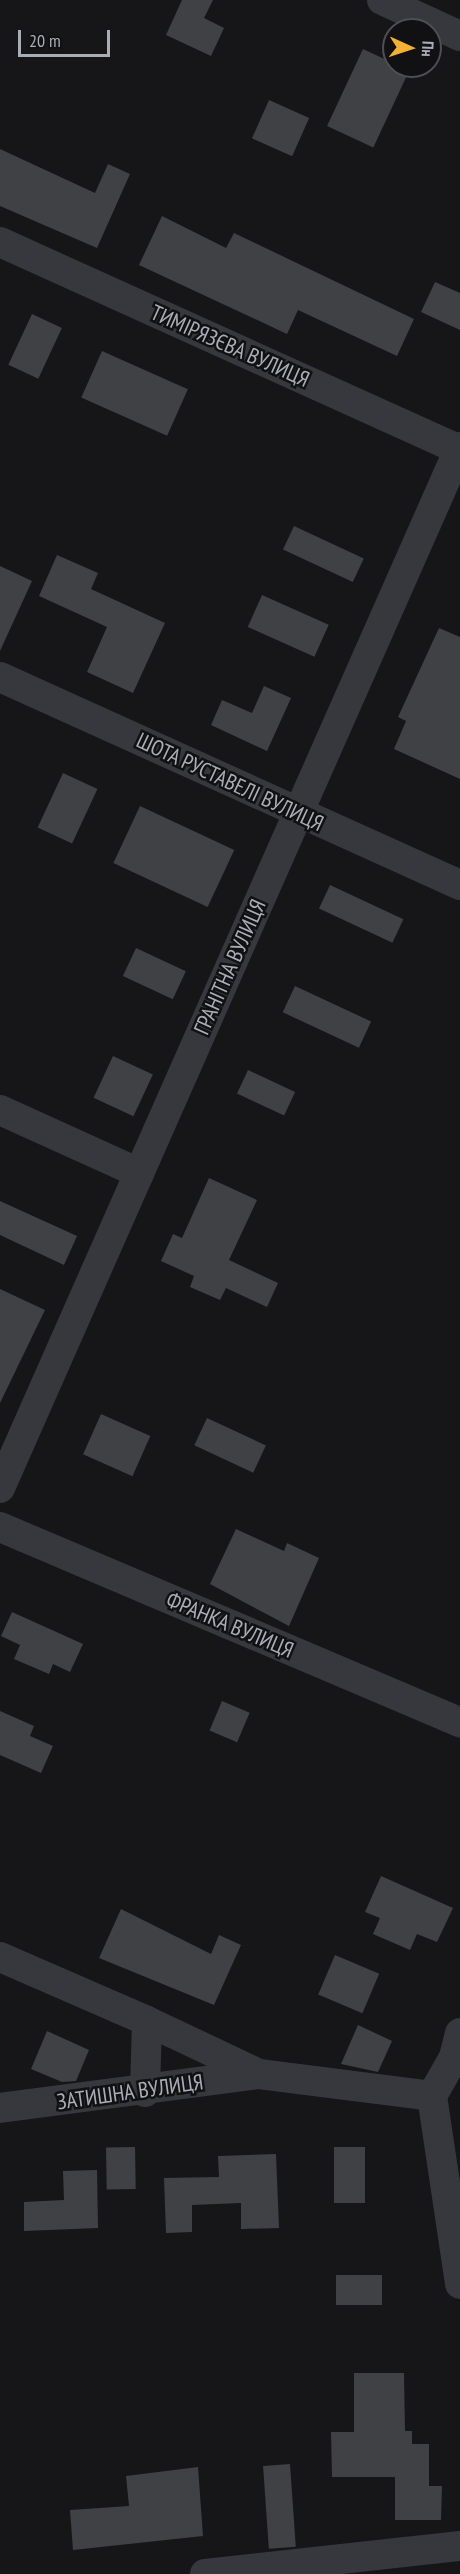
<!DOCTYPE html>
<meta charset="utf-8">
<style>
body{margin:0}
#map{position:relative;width:460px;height:2574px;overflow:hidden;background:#161618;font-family:"PT Sans Narrow",sans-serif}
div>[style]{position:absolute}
.building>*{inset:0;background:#404145;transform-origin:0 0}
.minor>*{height:30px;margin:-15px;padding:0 15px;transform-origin:15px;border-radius:15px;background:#37383d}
span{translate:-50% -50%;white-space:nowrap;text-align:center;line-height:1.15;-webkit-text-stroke:5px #111113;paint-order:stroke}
.street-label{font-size:22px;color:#a8adb8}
.north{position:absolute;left:382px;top:18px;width:60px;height:60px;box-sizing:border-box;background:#111113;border:2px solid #4d4f55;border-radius:50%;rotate:93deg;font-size:16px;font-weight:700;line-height:24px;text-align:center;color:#a8adb8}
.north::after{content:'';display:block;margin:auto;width:21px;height:27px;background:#f2b134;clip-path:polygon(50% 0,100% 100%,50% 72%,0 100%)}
.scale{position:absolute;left:18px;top:30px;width:92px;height:27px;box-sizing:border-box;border:3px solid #a8adb8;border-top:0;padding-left:8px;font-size:18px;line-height:21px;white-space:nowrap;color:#a8adb8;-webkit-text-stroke:4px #111113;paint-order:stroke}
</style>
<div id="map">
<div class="building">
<div style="clip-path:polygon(182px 0,213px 0,204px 18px,224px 28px,211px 56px,166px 35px)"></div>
<div style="left:363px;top:49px;width:51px;height:85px;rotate:25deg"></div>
<div style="left:269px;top:100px;width:44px;height:42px;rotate:24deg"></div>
<div style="clip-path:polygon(0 149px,95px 193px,108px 164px,130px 174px,97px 248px,0 206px)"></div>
<div style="clip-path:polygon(162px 216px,226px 248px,234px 233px,414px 319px,397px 356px,298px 310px,287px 334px,139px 265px)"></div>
<div style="clip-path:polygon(435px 282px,460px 293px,460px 330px,421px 312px)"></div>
<div style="left:32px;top:314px;width:33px;height:56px;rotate:25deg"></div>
<div style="left:102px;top:351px;width:94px;height:51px;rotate:24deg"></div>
<div style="left:294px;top:526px;width:77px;height:26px;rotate:25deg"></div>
<div style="clip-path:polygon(57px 555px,98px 573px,91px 589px,165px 623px,133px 693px,87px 672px,107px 627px,39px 596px)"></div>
<div style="clip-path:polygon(0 566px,32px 581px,0 651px)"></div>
<div style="left:262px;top:595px;width:73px;height:35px;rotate:24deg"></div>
<div style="clip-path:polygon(439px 628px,460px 637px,460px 779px,394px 749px,406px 721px,398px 717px)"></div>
<div style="clip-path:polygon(264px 686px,291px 698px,267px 751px,211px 725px,222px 700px,252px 713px)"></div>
<div style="left:63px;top:773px;width:38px;height:60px;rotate:25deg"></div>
<div style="left:140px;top:806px;width:104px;height:63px;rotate:25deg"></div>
<div style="left:330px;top:885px;width:81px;height:26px;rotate:25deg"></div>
<div style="left:136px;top:948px;width:55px;height:31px;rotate:25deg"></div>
<div style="left:295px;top:986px;width:84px;height:29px;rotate:25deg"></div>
<div style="left:113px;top:1056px;width:44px;height:46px;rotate:25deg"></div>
<div style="left:248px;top:1070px;width:52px;height:26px;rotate:25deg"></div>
<div style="clip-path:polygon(209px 1178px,257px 1200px,229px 1260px,278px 1283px,267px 1307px,226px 1288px,220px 1300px,190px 1287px,194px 1276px,161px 1261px,173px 1234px,182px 1238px)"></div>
<div style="clip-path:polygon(0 1201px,77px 1236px,64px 1265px,0 1235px)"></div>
<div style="clip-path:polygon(0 1289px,45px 1310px,0 1403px)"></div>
<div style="left:101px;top:1414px;width:54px;height:44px;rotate:24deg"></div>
<div style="left:207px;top:1418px;width:65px;height:30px;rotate:25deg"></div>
<div style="clip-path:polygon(236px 1529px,284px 1551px,287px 1543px,319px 1558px,289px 1626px,210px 1584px)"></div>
<div style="clip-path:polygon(12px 1612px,83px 1644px,70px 1672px,53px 1664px,49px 1674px,14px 1659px,20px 1645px,1px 1636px)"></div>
<div style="left:222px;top:1701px;width:30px;height:32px;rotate:23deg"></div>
<div style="clip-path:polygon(0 1711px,34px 1726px,30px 1736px,53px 1746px,41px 1773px,0 1755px)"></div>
<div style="clip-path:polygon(381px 1876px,453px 1908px,437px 1942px,417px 1934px,410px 1950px,373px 1934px,380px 1918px,365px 1912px)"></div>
<div style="clip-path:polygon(121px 1909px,211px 1954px,219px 1935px,241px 1945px,214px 2005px,99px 1958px)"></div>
<div style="left:335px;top:1955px;width:48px;height:43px;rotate:23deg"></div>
<div style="clip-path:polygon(358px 2025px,392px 2041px,378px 2072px,341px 2064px)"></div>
<div style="clip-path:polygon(47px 2031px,89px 2050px,76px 2081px,62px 2082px,31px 2069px)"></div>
<div style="left:135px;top:2147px;width:42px;height:29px;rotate:89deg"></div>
<div style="left:334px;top:2147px;width:31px;height:56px"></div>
<div style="clip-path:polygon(276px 2154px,279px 2228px,241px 2229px,241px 2203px,192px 2205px,192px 2232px,166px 2233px,164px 2178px,219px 2177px,218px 2156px)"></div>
<div style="clip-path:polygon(97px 2170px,98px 2228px,24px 2231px,24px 2202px,64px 2200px,63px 2171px)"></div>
<div style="left:336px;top:2275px;width:46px;height:30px"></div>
<div style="clip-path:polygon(354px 2373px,404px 2373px,405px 2431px,412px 2431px,412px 2444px,429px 2444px,429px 2486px,442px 2486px,441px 2520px,395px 2520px,395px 2477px,332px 2477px,331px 2432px,354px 2432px)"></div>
<div style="left:290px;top:2464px;width:83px;height:27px;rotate:86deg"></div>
<div style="clip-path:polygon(198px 2467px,203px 2536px,73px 2550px,70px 2510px,129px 2506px,126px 2476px)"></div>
</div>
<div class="minor">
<div style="left:382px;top:0;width:86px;rotate:24.8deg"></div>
<div style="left:0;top:242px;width:505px;rotate:24.33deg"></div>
<div style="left:0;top:677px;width:505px;rotate:24.33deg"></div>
<div style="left:0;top:1110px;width:153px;rotate:24.4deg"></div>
<div style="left:0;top:1488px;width:1138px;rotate:-66.16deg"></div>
<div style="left:0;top:1527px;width:500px;rotate:23deg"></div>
<div style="left:0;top:1957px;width:160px;rotate:23.5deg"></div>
<div style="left:460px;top:2033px;width:25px;rotate:104deg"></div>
<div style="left:454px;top:2057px;width:45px;rotate:119.4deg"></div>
<div style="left:432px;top:2096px;width:190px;rotate:81.5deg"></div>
<div style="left:145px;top:2092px;width:71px;rotate:-88.4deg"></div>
<div style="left:147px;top:2021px;width:124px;rotate:25.3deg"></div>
<div style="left:259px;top:2074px;width:174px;rotate:7.2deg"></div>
<div style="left:0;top:2108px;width:261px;rotate:-7.5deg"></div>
<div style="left:205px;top:2574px;width:257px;rotate:-6.3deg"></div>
</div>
<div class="street-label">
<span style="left:230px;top:346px;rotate:24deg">ТИМІРЯЗЄВА ВУЛИЦЯ</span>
<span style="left:230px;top:782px;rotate:25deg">ШОТА РУСТАВЕЛІ ВУЛИЦЯ</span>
<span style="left:230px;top:967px;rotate:-66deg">ГРАНІТНА ВУЛИЦЯ</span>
<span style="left:230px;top:1625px;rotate:23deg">ФРАНКА ВУЛИЦЯ</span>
<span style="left:130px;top:2092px;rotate:-8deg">ЗАТИШНА ВУЛИЦЯ</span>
</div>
<div class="north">Пн</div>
<div class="scale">20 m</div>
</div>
